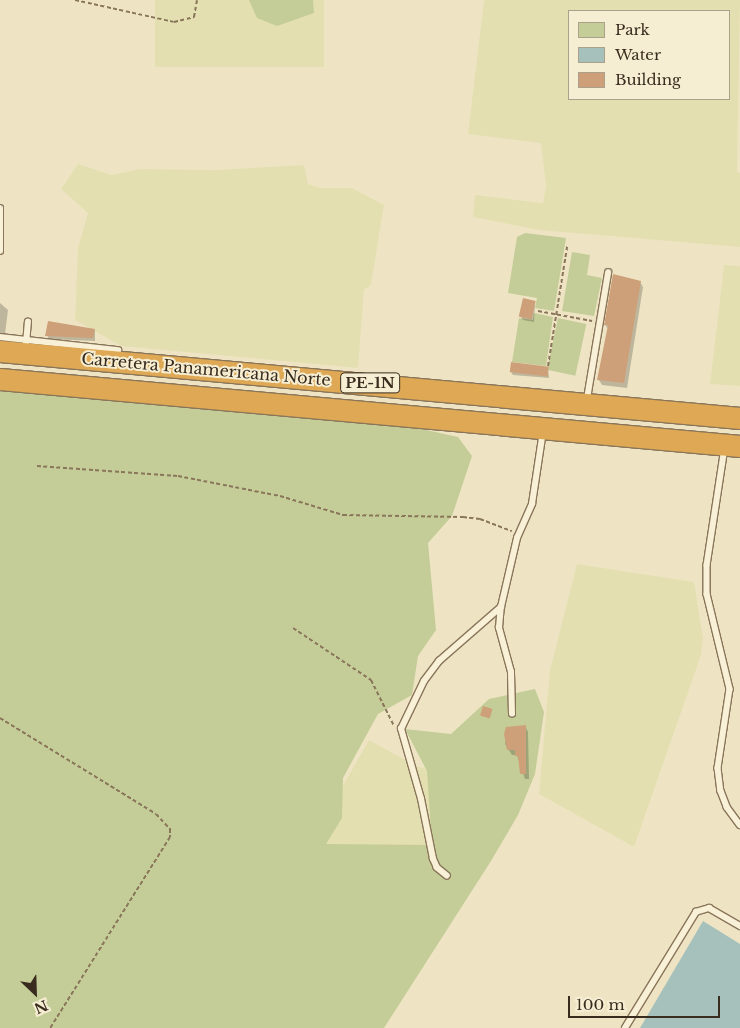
<!DOCTYPE html>
<style>
body{margin:0}
#map{position:relative;width:740px;height:1028px;overflow:hidden;background:#eee4c4;font-family:"Libre Baskerville",serif}
div>[style]{position:absolute}
.farmland>*{inset:0;background:#e4dfb1;transform-origin:0 0}
.green>*{inset:0;background:#c4cd97;transform-origin:0 0}
.water>*{inset:0;background:#a6c1bb}
.shadow>*{inset:0;background:#0003}
.building>*{inset:0;background:#cda079;transform-origin:0 0}
.path>*{height:2px;margin-top:-1px;transform-origin:0;background:repeating-linear-gradient(90deg,#89755a 0 4px,transparent 0 6.5px)}
.roads{filter:drop-shadow(1px 0 #89755a) drop-shadow(-1px 0 #89755a) drop-shadow(0 1px #89755a) drop-shadow(0 -1px #89755a)}
.service>*{height:5.5px;margin:-2.75px;padding:0 2.75px;transform-origin:2.75px;border-radius:2.75px;background:#f9f1d7}
.motorway>*{height:21px;margin:-10.5px;padding:0 10.5px;transform-origin:10.5px;border-radius:10.5px;background:#dea854}
span{translate:-50% -50%;white-space:nowrap;text-align:center;line-height:1.15;-webkit-text-stroke:4px #f6eed3;paint-order:stroke}
.shield-label span{padding:1px 4px;background:#f6eed3;border:1px solid;border-radius:4px;-webkit-text-stroke-width:0}
.shield-label{font-size:15px;color:#392c1e;font-weight:700}
.street-label{font-size:16px;color:#392c1e}
.legend{position:absolute;left:568px;top:10px;width:162px;height:90px;box-sizing:border-box;background:#f6eed3;border:1px solid #aaa08b;margin:0;padding:6px 9px;list-style:none;font-size:15px;color:#392c1e}
.legend li{display:flex;align-items:center;gap:10px;height:25px}
.legend b{width:25px;border:1px solid #aaa08b}
.north{position:absolute;left:10px;top:968px;width:50px;height:50px;-webkit-text-stroke:4px #f6eed3;paint-order:stroke;rotate:156deg;font-size:14px;font-weight:700;line-height:20px;text-align:center;color:#392c1e}
.north::after{content:'';display:block;margin:auto;width:18px;height:22px;background:#392c1e;clip-path:polygon(50% 0,100% 100%,50% 72%,0 100%)}
.scale{position:absolute;left:568px;top:996px;width:152px;height:22px;box-sizing:border-box;border:2px solid #392c1e;border-top:0;padding-left:6px;font-size:15px;line-height:18px;white-space:nowrap;color:#392c1e;-webkit-text-stroke:4px #f6eed3;paint-order:stroke}
</style>
<div id="map">
<div class="farmland">
<div style="left:155px;top:0;width:169px;height:67px"></div>
<div style="clip-path:polygon(evenodd,484px 0,740px 0,737px 172px,740px 173px,740px 247px,539px 230px,473px 217px,475px 195px,543px 203px,546px 186px,541px 143px,468px 134px,484px 0,569px 11px,729px 11px,729px 99px,569px 99px,569px 11px)"></div>
<div style="clip-path:polygon(78px 164px,112px 175px,140px 169px,215px 170px,304px 165px,308px 184px,321px 188px,352px 188px,384px 205px,371px 285px,364px 290px,358px 368px,121px 346px,75px 320px,78px 248px,88px 213px,61px 189px)"></div>
<div style="clip-path:polygon(724px 265px,740px 266px,740px 386px,710px 384px)"></div>
<div style="clip-path:polygon(577px 564px,694px 582px,703px 638px,701px 655px,634px 847px,539px 794px,550px 670px)"></div>
<div style="clip-path:polygon(369px 740px,416px 766px,486px 787px,396px 896px,306px 850px)"></div>
</div>
<div class="green">
<div style="clip-path:polygon(249px 0,313px 0,314px 13px,277px 26px,257px 18px)"></div>
<div style="clip-path:polygon(525px 233px,566px 238px,554px 311px,535px 308px,537px 298px,508px 293px,517px 237px)"></div>
<div style="clip-path:polygon(572px 252px,590px 255px,587px 275px,602px 278px,594px 316px,562px 311px)"></div>
<div style="clip-path:polygon(534px 313px,553px 317px,546px 366px,512px 362px,519px 318px,533px 320px)"></div>
<div style="left:558px;top:318px;width:29px;height:53px;rotate:12deg"></div>
<div style="clip-path:polygon(0 388px,390px 422px,458px 437px,472px 456px,452px 516px,428px 543px,436px 630px,418px 656px,412px 695px,378px 714px,343px 778px,342px 818px,326px 844px,432px 845px,427px 771px,405px 729px,451px 734px,489px 699px,535px 689px,544px 712px,535px 774px,518px 815px,491px 861px,384px 1028px,0 1028px)"></div>
</div>
<div class="water">
<div style="clip-path:polygon(703px 921px,740px 944px,740px 1028px,640px 1028px)"></div>
</div>
<div class="shadow">
<div style="clip-path:polygon(640px 282px,643px 287px,627px 388px,602px 385px,599px 380px,609px 330px,605px 325px)"></div>
<div style="clip-path:polygon(535px 302px,534px 322px,523px 320px,521px 317px)"></div>
<div style="clip-path:polygon(0 303px,8px 310px,5px 334px,0 334px)"></div>
<div style="clip-path:polygon(95px 330px,95px 341px,49px 339px,47px 335px)"></div>
<div style="clip-path:polygon(548px 369px,549px 378px,513px 375px,511px 372px)"></div>
<div style="clip-path:polygon(525px 726px,528px 732px,529px 779px,525px 779px,517px 755px,512px 755px,505px 744px,508px 728px)"></div>
</div>
<div class="building">
<div style="clip-path:polygon(613px 274px,641px 281px,624px 383px,597px 380px,608px 325px,604px 325px)"></div>
<div style="left:523px;top:298px;width:13px;height:19px;rotate:13deg"></div>
<div style="clip-path:polygon(48px 321px,95px 329px,93px 338px,45px 336px)"></div>
<div style="left:511px;top:362px;width:38px;height:10px;rotate:7deg"></div>
<div style="left:483px;top:706px;width:10px;height:10px;rotate:17deg"></div>
<div style="clip-path:polygon(526px 725px,526px 774px,520px 774px,518px 756px,515px 756px,515px 750px,507px 750px,504px 734px,506px 727px)"></div>
</div>
<div class="path">
<div style="left:75px;top:0;width:101px;rotate:12.5deg"></div>
<div style="left:174px;top:22px;width:21px;rotate:-14deg"></div>
<div style="left:194px;top:17px;width:17px;rotate:-80deg"></div>
<div style="left:538px;top:311px;width:55px;rotate:10.5deg"></div>
<div style="left:548px;top:366px;width:121px;rotate:-80.9deg"></div>
<div style="left:37px;top:466px;width:141px;rotate:4.1deg"></div>
<div style="left:178px;top:476px;width:104px;rotate:11.1deg"></div>
<div style="left:280px;top:496px;width:66px;rotate:16.8deg"></div>
<div style="left:343px;top:515px;width:120px;rotate:1deg"></div>
<div style="left:463px;top:517px;width:17px;rotate:7deg"></div>
<div style="left:480px;top:519px;width:34px;rotate:21deg"></div>
<div style="left:293px;top:628px;width:94px;rotate:33.7deg"></div>
<div style="left:371px;top:680px;width:51px;rotate:63.4deg"></div>
<div style="left:0;top:718px;width:183px;rotate:31.6deg"></div>
<div style="left:156px;top:814px;width:21px;rotate:47deg"></div>
<div style="left:170px;top:829px;width:8px;rotate:90deg"></div>
<div style="left:170px;top:837px;width:226px;rotate:122.1deg"></div>
</div>
<div class="roads">
<div class="service">
<div style="left:0;top:208px;width:43px;rotate:90deg"></div>
<div style="left:0;top:337px;width:119px;rotate:6.3deg"></div>
<div style="left:26px;top:344px;width:22px;rotate:-85deg"></div>
<div style="left:587px;top:399px;width:128px;rotate:-80.5deg"></div>
<div style="left:725px;top:448px;width:118px;rotate:98.7deg"></div>
<div style="left:707px;top:565px;width:29px;rotate:90deg"></div>
<div style="left:707px;top:594px;width:98px;rotate:76.4deg"></div>
<div style="left:730px;top:689px;width:80px;rotate:98.6deg"></div>
<div style="left:718px;top:768px;width:23px;rotate:83deg"></div>
<div style="left:721px;top:791px;width:17px;rotate:69deg"></div>
<div style="left:727px;top:807px;width:22px;rotate:54deg"></div>
<div style="left:512px;top:714px;width:42px;rotate:-91.4deg"></div>
<div style="left:511px;top:672px;width:46px;rotate:-105.3deg"></div>
<div style="left:499px;top:628px;width:21px;rotate:-85deg"></div>
<div style="left:501px;top:607px;width:71px;rotate:-76.9deg"></div>
<div style="left:517px;top:538px;width:37px;rotate:-66deg"></div>
<div style="left:532px;top:504px;width:74px;rotate:-81.4deg"></div>
<div style="left:447px;top:876px;width:13px;rotate:-141deg"></div>
<div style="left:437px;top:868px;width:10px;rotate:-114deg"></div>
<div style="left:433px;top:859px;width:61px;rotate:-101.3deg"></div>
<div style="left:421px;top:799px;width:73px;rotate:-105.9deg"></div>
<div style="left:401px;top:729px;width:53px;rotate:-64.4deg"></div>
<div style="left:424px;top:681px;width:25px;rotate:-53deg"></div>
<div style="left:439px;top:661px;width:82px;rotate:-41.1deg"></div>
<div style="left:625px;top:1028px;width:136px;rotate:-58.5deg"></div>
<div style="left:696px;top:912px;width:14px;rotate:-17deg"></div>
<div style="left:709px;top:908px;width:36px;rotate:30deg"></div>
</div>
<div class="motorway">
<div style="left:0;top:351px;width:743px;rotate:5.17deg"></div>
<div style="left:0;top:379px;width:743px;rotate:5.17deg"></div>
</div>
</div>
<div class="shield-label">
<span style="left:370px;top:383px">PE-1N</span>
</div>
<div class="street-label">
<span style="left:206px;top:369px;rotate:5deg">Carretera Panamericana Norte</span>
</div>
<ul class="legend">
<li><b style="height:14px;background:#c4cd97"></b>Park</li>
<li><b style="height:14px;background:#a6c1bb"></b>Water</li>
<li><b style="height:14px;background:#cda079"></b>Building</li>
</ul>
<div class="north">N</div>
<div class="scale">100 m</div>
</div>
